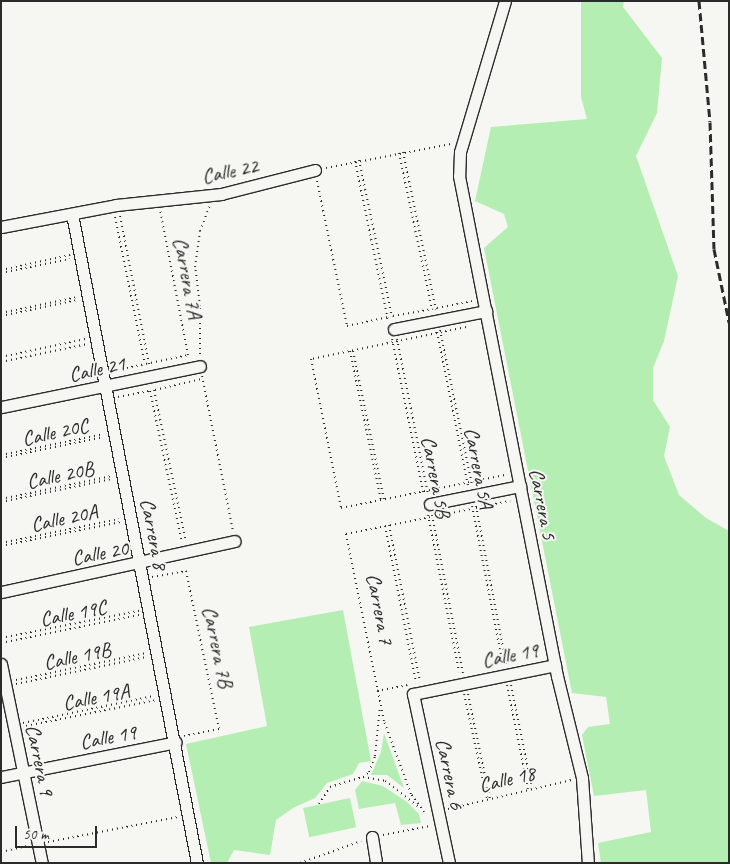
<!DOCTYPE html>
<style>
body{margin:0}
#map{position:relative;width:730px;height:864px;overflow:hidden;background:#f6f6f2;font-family:Caveat,sans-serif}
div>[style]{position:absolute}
.green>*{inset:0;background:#b5eeb2;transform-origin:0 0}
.path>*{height:2px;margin-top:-1px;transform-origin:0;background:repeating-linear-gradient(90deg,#2b2b2b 0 1px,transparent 0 5px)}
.roads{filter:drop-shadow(1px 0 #2b2b2b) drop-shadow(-1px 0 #2b2b2b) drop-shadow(0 1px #2b2b2b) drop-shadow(0 -1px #2b2b2b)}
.minor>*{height:11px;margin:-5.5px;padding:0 5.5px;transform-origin:5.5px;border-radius:5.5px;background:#f6f6f2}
.rail>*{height:3px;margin-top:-1.5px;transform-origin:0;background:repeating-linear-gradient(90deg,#2b2b2b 0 8px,transparent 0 12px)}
span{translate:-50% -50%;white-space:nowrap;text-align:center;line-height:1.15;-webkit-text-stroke:4px #f6f6f2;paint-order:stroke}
.street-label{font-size:21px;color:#2b2b2b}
.frame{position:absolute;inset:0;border:2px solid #2b2b2b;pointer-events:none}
.scale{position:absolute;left:15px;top:826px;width:82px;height:22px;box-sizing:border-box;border:2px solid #2b2b2b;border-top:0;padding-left:6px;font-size:15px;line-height:18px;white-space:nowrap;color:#2b2b2b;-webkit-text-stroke:4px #f6f6f2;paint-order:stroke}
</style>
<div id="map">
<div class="green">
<div style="clip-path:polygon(581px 1px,624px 1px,623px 7px,662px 58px,657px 113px,636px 156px,678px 276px,664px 341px,653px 368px,653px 400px,670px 427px,664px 456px,679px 495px,706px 518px,729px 531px,729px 863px,601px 863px,598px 843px,651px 832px,646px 790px,594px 796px,582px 735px,588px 727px,610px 724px,606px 697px,572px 693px,484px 248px,508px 227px,504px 214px,475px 201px,491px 127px,587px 119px,581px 97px)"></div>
<div style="clip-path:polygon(343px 610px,371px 761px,359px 763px,353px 774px,327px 783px,315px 798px,293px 808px,276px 820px,270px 855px,234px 850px,227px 863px,211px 863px,186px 744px,267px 726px,249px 627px)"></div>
<div style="clip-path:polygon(384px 733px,404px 788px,387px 775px,371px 775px,381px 752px)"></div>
<div style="clip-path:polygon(362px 781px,383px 786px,407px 802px,419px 814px,421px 823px,401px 825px,395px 803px,359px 809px,355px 790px)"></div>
<div style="left:350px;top:798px;width:30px;height:48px;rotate:78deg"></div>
</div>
<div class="path">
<div style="left:403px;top:152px;width:161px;rotate:78.2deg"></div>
<div style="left:399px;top:153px;width:160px;rotate:78.1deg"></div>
<div style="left:359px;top:160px;width:160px;rotate:78.1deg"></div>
<div style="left:355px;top:161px;width:162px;rotate:78.3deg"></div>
<div style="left:326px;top:168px;width:127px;rotate:-10.9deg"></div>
<div style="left:317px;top:181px;width:148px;rotate:78.3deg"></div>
<div style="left:347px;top:326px;width:42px;rotate:-12.4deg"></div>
<div style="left:120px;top:216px;width:151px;rotate:78.9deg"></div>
<div style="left:115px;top:217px;width:150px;rotate:78.5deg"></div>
<div style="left:1px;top:270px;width:71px;rotate:-12.3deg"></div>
<div style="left:1px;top:273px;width:70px;rotate:-11.5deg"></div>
<div style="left:437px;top:308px;width:36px;rotate:-11deg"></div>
<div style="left:1px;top:313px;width:78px;rotate:-11.9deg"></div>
<div style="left:1px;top:316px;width:78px;rotate:-11.9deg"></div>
<div style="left:393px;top:316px;width:40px;rotate:-10deg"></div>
<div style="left:466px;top:327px;width:158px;rotate:168.3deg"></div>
<div style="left:311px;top:359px;width:152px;rotate:78.6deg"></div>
<div style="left:341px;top:508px;width:167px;rotate:-11.4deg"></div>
<div style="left:440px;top:330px;width:157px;rotate:78.3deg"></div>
<div style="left:437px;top:332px;width:157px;rotate:78.6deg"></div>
<div style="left:392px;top:339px;width:160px;rotate:78.5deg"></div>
<div style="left:397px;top:339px;width:158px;rotate:78.7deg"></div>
<div style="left:350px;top:351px;width:153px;rotate:78.3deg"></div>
<div style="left:353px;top:351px;width:152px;rotate:78.2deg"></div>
<div style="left:200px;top:354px;width:48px;rotate:-90deg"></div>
<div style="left:200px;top:306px;width:39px;rotate:-97deg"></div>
<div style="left:195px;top:267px;width:36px;rotate:-82deg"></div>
<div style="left:200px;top:231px;width:26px;rotate:-69deg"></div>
<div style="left:1px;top:357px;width:86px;rotate:-12.1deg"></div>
<div style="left:1px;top:362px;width:88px;rotate:-11.8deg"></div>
<div style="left:112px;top:371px;width:78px;rotate:-11.9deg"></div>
<div style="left:188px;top:355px;width:148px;rotate:-100.9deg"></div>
<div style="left:202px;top:376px;width:158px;rotate:78.7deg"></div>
<div style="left:154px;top:390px;width:155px;rotate:78.1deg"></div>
<div style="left:155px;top:390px;width:47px;rotate:-13.4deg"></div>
<div style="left:150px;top:391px;width:155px;rotate:78.1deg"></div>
<div style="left:118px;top:397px;width:33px;rotate:-11deg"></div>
<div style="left:1px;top:455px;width:105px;rotate:-11.5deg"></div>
<div style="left:1px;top:458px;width:105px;rotate:-11.5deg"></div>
<div style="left:1px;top:499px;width:113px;rotate:-11.7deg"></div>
<div style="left:1px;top:502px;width:113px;rotate:-11.7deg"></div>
<div style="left:472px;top:506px;width:162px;rotate:79deg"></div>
<div style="left:476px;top:506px;width:161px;rotate:79.2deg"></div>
<div style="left:476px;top:508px;width:35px;rotate:-12deg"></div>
<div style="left:428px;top:515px;width:160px;rotate:78.8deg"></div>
<div style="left:432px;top:515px;width:161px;rotate:78.9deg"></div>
<div style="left:389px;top:525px;width:160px;rotate:78.8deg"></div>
<div style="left:385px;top:526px;width:160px;rotate:78.8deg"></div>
<div style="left:1px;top:543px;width:120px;rotate:-11.5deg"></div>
<div style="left:1px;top:546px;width:122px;rotate:-11.3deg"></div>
<div style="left:152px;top:577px;width:35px;rotate:-10deg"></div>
<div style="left:186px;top:571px;width:161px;rotate:78.2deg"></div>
<div style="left:219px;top:729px;width:36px;rotate:169deg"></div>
<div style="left:1px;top:638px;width:141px;rotate:-11.1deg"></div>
<div style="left:1px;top:643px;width:141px;rotate:-11.5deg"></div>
<div style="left:16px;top:680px;width:133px;rotate:-11.7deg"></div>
<div style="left:16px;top:684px;width:133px;rotate:-11.7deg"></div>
<div style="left:507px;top:685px;width:106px;rotate:78.6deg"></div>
<div style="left:511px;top:685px;width:105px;rotate:78.5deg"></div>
<div style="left:377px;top:691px;width:31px;rotate:-11deg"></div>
<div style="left:464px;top:694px;width:107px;rotate:77.6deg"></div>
<div style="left:468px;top:694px;width:107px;rotate:78.2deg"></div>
<div style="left:23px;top:723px;width:133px;rotate:-11.7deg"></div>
<div style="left:26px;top:726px;width:133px;rotate:-11.3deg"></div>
<div style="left:363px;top:777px;width:8px;rotate:-40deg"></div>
<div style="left:369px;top:772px;width:17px;rotate:-69deg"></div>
<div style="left:375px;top:756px;width:50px;rotate:-84.3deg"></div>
<div style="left:319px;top:804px;width:20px;rotate:-57deg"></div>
<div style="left:330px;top:787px;width:34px;rotate:-17deg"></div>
<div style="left:363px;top:777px;width:22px;rotate:10deg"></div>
<div style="left:385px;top:781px;width:44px;rotate:37.6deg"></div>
<div style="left:448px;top:809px;width:127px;rotate:-13.2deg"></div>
<div style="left:424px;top:812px;width:22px;rotate:-126deg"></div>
<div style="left:411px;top:794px;width:78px;rotate:-110.3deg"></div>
<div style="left:384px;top:721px;width:191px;rotate:-101.5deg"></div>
<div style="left:346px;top:534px;width:127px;rotate:-11.3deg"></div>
<div style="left:383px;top:835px;width:48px;rotate:-10.8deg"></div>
<div style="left:48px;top:842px;width:132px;rotate:-10.9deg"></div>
<div style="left:1px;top:852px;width:28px;rotate:-13deg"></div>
<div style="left:300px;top:863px;width:65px;rotate:-19.8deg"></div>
</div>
<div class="roads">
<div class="minor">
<div style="left:505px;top:1px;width:158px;rotate:106.6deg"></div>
<div style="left:460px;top:152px;width:24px;rotate:92deg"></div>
<div style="left:459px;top:176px;width:510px;rotate:78.91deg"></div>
<div style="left:557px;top:676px;width:105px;rotate:76.2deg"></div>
<div style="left:582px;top:778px;width:85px;rotate:86deg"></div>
<div style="left:72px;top:214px;width:661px;rotate:79.1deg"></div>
<div style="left:1px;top:227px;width:117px;rotate:-10.8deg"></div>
<div style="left:116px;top:205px;width:106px;rotate:-6deg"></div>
<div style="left:221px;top:194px;width:97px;rotate:-14.3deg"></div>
<div style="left:394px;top:329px;width:94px;rotate:-11.1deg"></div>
<div style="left:1px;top:407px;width:203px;rotate:-11.6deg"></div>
<div style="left:430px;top:504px;width:92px;rotate:-11.3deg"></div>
<div style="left:1px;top:592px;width:239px;rotate:-12.3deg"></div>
<div style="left:1px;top:664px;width:203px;rotate:78.4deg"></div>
<div style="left:1px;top:777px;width:178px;rotate:-11.3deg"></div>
<div style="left:372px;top:837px;width:26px;rotate:81deg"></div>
<div style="left:449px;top:863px;width:173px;rotate:-102deg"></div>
<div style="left:413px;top:694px;width:145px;rotate:-11.5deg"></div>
</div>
</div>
<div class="rail">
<div style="left:699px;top:1px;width:121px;rotate:84.8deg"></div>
<div style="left:710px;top:122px;width:127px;rotate:88.2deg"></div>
<div style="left:714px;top:249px;width:75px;rotate:78.4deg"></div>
</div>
<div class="street-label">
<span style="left:230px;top:171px;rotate:-11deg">Calle 22</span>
<span style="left:188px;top:278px;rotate:79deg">Carrera 7A</span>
<span style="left:97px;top:369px;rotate:-12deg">Calle 21</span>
<span style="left:55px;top:432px;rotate:-12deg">Calle 20C</span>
<span style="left:479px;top:468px;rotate:79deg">Carrera 5A</span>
<span style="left:60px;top:475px;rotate:-12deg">Calle 20B</span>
<span style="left:436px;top:477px;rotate:79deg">Carrera 5B</span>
<span style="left:543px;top:504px;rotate:79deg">Carrera 5</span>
<span style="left:64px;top:518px;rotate:-12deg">Calle 20A</span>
<span style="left:154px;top:534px;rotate:79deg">Carrera 8</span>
<span style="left:100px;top:553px;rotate:-11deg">Calle 20</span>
<span style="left:380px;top:609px;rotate:79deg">Carrera 7</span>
<span style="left:73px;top:613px;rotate:-11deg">Calle 19C</span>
<span style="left:218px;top:647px;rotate:78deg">Carrera 7B</span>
<span style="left:510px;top:655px;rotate:-11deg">Calle 19</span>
<span style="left:77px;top:656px;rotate:-12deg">Calle 19B</span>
<span style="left:96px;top:697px;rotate:-11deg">Calle 19A</span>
<span style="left:108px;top:737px;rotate:-11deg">Calle 19</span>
<span style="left:40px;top:760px;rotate:78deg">Carrera 9</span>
<span style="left:450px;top:774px;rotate:78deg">Carrera 6</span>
<span style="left:507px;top:779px;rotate:-13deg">Calle 18</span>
</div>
<div class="frame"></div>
<div class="scale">50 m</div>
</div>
